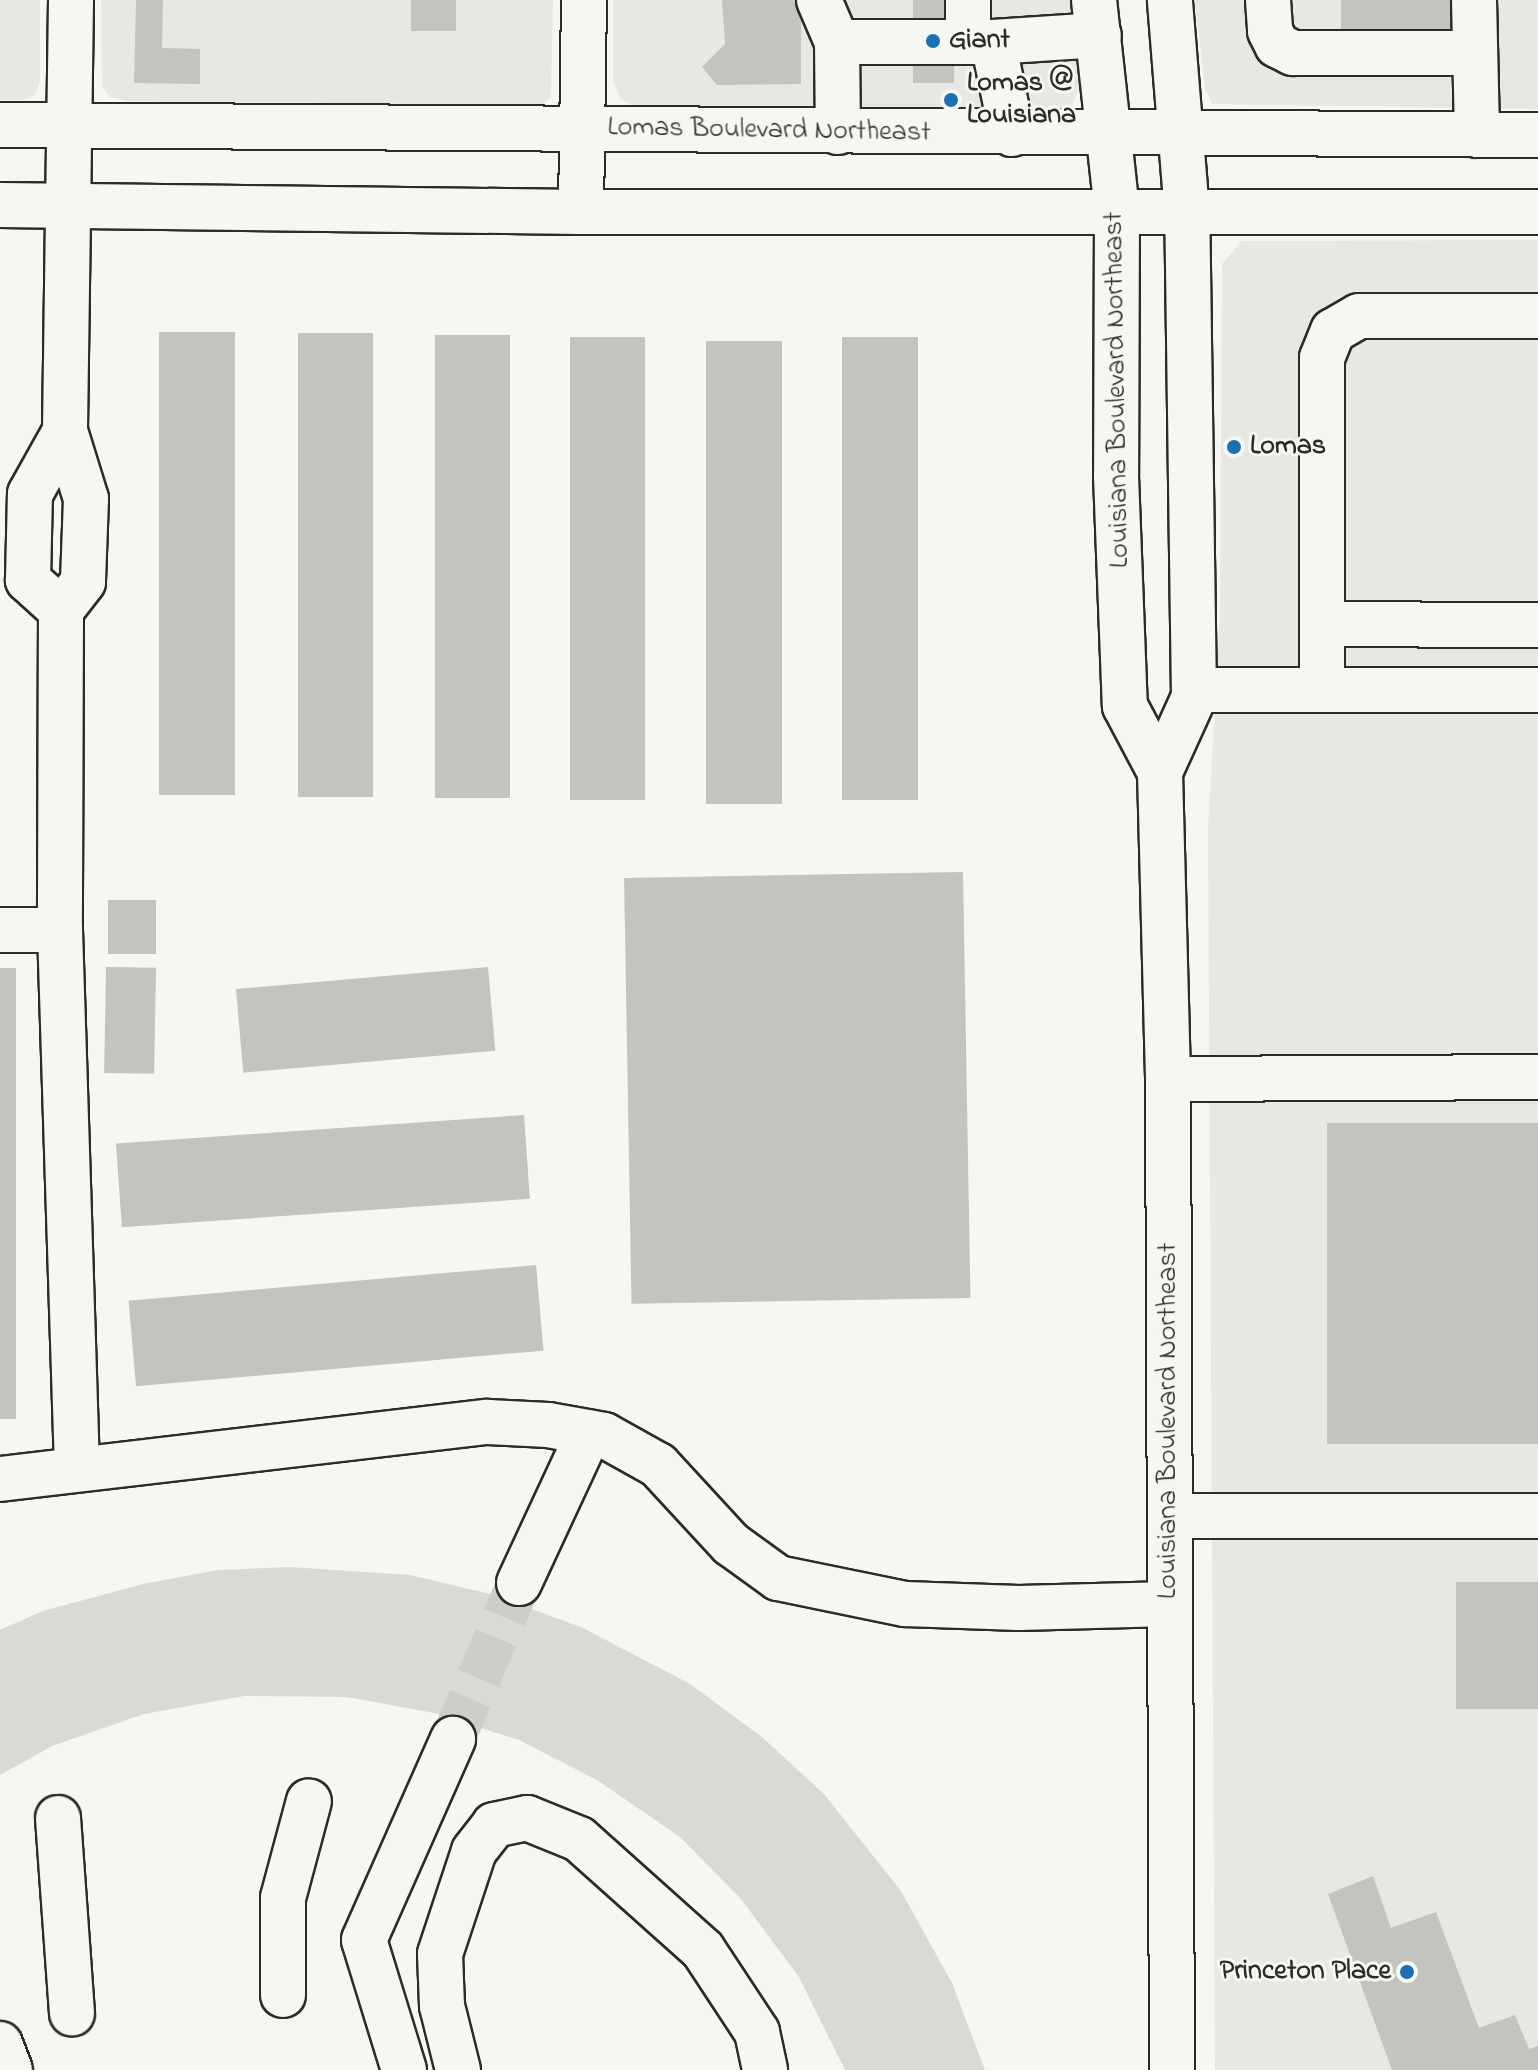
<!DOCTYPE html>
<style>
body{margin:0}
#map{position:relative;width:1538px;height:2070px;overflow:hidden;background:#f6f6f2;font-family:"Indie Flower",sans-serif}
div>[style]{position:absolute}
.built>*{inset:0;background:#e7e7e3}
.green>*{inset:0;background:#d9d9d5}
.building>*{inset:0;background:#c3c3c0;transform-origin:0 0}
.minor-tunnel>*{height:44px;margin-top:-22px;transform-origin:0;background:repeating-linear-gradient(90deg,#cdcdca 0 44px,transparent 0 66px)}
.roads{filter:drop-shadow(2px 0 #2b2b2b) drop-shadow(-2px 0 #2b2b2b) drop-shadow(0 2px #2b2b2b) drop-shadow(0 -2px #2b2b2b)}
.minor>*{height:44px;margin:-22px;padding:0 22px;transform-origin:22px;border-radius:22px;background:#f6f6f2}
.major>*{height:44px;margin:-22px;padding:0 22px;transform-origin:22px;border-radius:22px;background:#f6f6f2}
.dots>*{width:22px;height:22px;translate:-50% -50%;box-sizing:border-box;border:4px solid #f6f6f2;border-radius:50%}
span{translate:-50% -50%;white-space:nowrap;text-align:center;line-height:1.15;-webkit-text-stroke:6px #f6f6f2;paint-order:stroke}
.poi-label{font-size:28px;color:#2b2b2b;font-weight:700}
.left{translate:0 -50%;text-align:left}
.right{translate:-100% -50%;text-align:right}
.street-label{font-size:28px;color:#2b2b2b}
</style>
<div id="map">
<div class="built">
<div style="clip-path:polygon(0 0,40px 0,40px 81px,35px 95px,23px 100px,0 100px)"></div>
<div style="clip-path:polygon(101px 0,553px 0,551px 97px,542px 105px,126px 101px,110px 97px,102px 86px)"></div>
<div style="clip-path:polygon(613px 0,1072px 0,1080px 84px,1073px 104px,1055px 112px,636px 108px,620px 98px,613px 80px)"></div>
<div style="clip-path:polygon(1195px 0,1538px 0,1538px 109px,1212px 104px,1205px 88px)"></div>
<div style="clip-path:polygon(1538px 240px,1538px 2070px,1215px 2070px,1208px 829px,1220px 616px,1222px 264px,1242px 241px)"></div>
</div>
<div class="green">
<div style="clip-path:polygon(290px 1567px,410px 1575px,490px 1594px,581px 1627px,690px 1684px,762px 1737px,824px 1794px,901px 1891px,952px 1983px,985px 2070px,845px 2070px,799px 1977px,741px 1899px,680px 1837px,597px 1780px,519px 1740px,434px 1713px,347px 1697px,244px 1696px,144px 1714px,52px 1746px,0 1775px,0 1630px,43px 1611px,143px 1584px,218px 1570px)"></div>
</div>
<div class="building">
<div style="clip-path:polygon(136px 0,163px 0,162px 48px,200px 49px,200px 84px,134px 83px)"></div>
<div style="left:411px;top:0;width:45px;height:31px"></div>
<div style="clip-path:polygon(722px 0,801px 0,801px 84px,717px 85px,702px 67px,725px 44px)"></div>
<div style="left:913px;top:0;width:41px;height:83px"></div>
<div style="left:1341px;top:0;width:110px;height:33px"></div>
<div style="left:159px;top:332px;width:76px;height:463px"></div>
<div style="left:373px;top:333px;width:464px;height:75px;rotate:90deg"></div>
<div style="left:435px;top:335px;width:75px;height:463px"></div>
<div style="left:570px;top:337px;width:75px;height:463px"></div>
<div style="left:842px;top:337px;width:76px;height:463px"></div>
<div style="left:706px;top:341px;width:76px;height:463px"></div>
<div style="left:963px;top:872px;width:426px;height:339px;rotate:89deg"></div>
<div style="left:108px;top:900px;width:48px;height:54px"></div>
<div style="left:106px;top:967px;width:50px;height:106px;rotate:1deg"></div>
<div style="left:488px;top:967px;width:84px;height:253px;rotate:85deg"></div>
<div style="left:0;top:968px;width:16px;height:451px"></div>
<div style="left:524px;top:1115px;width:84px;height:409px;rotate:86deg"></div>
<div style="left:1538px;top:1123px;width:321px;height:211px;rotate:90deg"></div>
<div style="left:536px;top:1265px;width:86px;height:409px;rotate:85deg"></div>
<div style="left:1538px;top:1582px;width:127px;height:82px;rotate:90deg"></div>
<div style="clip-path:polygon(1373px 1876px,1391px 1928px,1436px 1912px,1479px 2028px,1515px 2015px,1529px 2049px,1538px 2046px,1538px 2070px,1392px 2070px,1328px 1894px)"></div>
</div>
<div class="minor-tunnel">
<div style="left:453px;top:1739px;width:169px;rotate:-67.1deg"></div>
</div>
<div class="roads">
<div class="minor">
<div style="left:71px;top:0;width:431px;rotate:90.8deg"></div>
<div style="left:65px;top:431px;width:71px;rotate:72.8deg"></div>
<div style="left:86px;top:499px;width:83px;rotate:92.1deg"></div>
<div style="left:83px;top:582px;width:36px;rotate:128deg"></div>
<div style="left:61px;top:610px;width:320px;rotate:90.2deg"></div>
<div style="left:60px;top:930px;width:539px;rotate:88.19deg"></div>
<div style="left:819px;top:0;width:46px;rotate:66.8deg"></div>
<div style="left:837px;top:42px;width:90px;rotate:89.4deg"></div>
<div style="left:968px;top:0;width:42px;rotate:90deg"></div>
<div style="left:1268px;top:0;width:31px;rotate:86deg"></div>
<div style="left:1270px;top:31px;width:16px;rotate:63deg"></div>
<div style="left:1277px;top:45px;width:18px;rotate:27deg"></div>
<div style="left:1293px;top:53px;width:182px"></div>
<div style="left:1474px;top:0;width:135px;rotate:88.7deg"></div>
<div style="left:837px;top:42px;width:156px"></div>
<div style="left:993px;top:42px;width:94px;rotate:78.3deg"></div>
<div style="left:993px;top:42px;width:106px;rotate:-3.8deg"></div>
<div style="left:581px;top:212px;width:212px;rotate:-89.2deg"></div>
<div style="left:61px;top:610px;width:45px;rotate:-137.7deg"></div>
<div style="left:28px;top:580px;width:86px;rotate:-88.7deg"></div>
<div style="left:30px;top:494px;width:72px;rotate:-60.9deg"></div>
<div style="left:1322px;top:624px;width:216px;rotate:0.3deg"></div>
<div style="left:1194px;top:690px;width:344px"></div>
<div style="left:1322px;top:690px;width:332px;rotate:-90deg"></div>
<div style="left:1322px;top:358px;width:29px;rotate:-68deg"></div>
<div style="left:1333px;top:331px;width:30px;rotate:-30deg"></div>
<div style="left:1359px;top:316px;width:179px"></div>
<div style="left:0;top:930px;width:60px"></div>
<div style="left:1168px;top:1079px;width:370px;rotate:-0.3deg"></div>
<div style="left:0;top:1479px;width:491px;rotate:-6.7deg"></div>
<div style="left:488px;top:1422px;width:60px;rotate:2.9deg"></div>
<div style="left:548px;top:1425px;width:57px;rotate:10.1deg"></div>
<div style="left:604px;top:1435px;width:62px;rotate:29.1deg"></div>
<div style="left:658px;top:1465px;width:108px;rotate:47.3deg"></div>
<div style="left:731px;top:1544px;width:58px;rotate:35.9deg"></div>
<div style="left:778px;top:1578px;width:130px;rotate:11.6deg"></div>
<div style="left:905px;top:1604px;width:114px;rotate:2deg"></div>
<div style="left:1019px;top:1608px;width:151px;rotate:-1.5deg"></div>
<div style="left:1170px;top:1516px;width:368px"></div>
<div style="left:519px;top:1583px;width:166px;rotate:-65.1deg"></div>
<div style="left:58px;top:1818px;width:196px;rotate:85.9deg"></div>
<div style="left:283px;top:1995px;width:97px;rotate:-90deg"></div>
<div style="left:283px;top:1898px;width:100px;rotate:-75deg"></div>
<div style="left:0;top:2044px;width:28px;rotate:69deg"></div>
<div style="left:404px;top:2070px;width:136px;rotate:-107.1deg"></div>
<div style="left:364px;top:1940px;width:220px;rotate:-66.1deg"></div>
<div style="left:458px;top:2070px;width:66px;rotate:-104deg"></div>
<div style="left:442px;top:2006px;width:52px;rotate:-92.2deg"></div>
<div style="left:440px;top:1954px;width:108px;rotate:-71.7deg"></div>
<div style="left:474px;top:1851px;width:33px;rotate:-52deg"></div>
<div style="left:494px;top:1825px;width:34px;rotate:-12deg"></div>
<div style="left:527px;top:1818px;width:56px;rotate:22deg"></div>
<div style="left:579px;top:1839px;width:166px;rotate:41.8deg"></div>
<div style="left:703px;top:1950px;width:98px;rotate:56.6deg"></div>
<div style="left:757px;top:2032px;width:39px;rotate:78deg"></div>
</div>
<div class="major">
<div style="left:1094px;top:0;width:214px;rotate:83.8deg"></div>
<div style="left:1117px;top:213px;width:263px;rotate:90.2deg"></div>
<div style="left:1116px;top:476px;width:230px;rotate:87.8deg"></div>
<div style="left:1125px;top:706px;width:75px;rotate:62.1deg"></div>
<div style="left:1160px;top:772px;width:307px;rotate:88.5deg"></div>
<div style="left:1168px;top:1079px;width:991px;rotate:89.77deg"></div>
<div style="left:0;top:125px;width:1538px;rotate:0.37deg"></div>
<div style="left:0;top:205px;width:581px;rotate:0.69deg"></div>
<div style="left:581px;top:212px;width:957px"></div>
<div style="left:1160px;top:772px;width:82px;rotate:-65.6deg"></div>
<div style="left:1194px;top:697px;width:484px;rotate:-90.8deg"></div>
<div style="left:1187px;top:213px;width:214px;rotate:-94.6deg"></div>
</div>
</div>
<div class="dots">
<div style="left:933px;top:41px;background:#1f6fb2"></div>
<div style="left:951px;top:100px;background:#1f6fb2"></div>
<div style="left:1234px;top:447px;background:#1f6fb2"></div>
<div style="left:1407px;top:1972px;background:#1f6fb2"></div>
</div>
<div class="poi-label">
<span class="left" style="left:949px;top:41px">Giant</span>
<span class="left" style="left:967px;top:100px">Lomas @<br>Louisiana</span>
<span class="left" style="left:1250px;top:447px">Lomas</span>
<span class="right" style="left:1391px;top:1972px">Princeton Place</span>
</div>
<div class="street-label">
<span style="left:769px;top:131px;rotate:1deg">Lomas Boulevard Northeast</span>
<span style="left:1118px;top:390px;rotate:-91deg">Louisiana Boulevard Northeast</span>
<span style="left:1169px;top:1421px;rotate:-90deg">Louisiana Boulevard Northeast</span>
</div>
</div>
